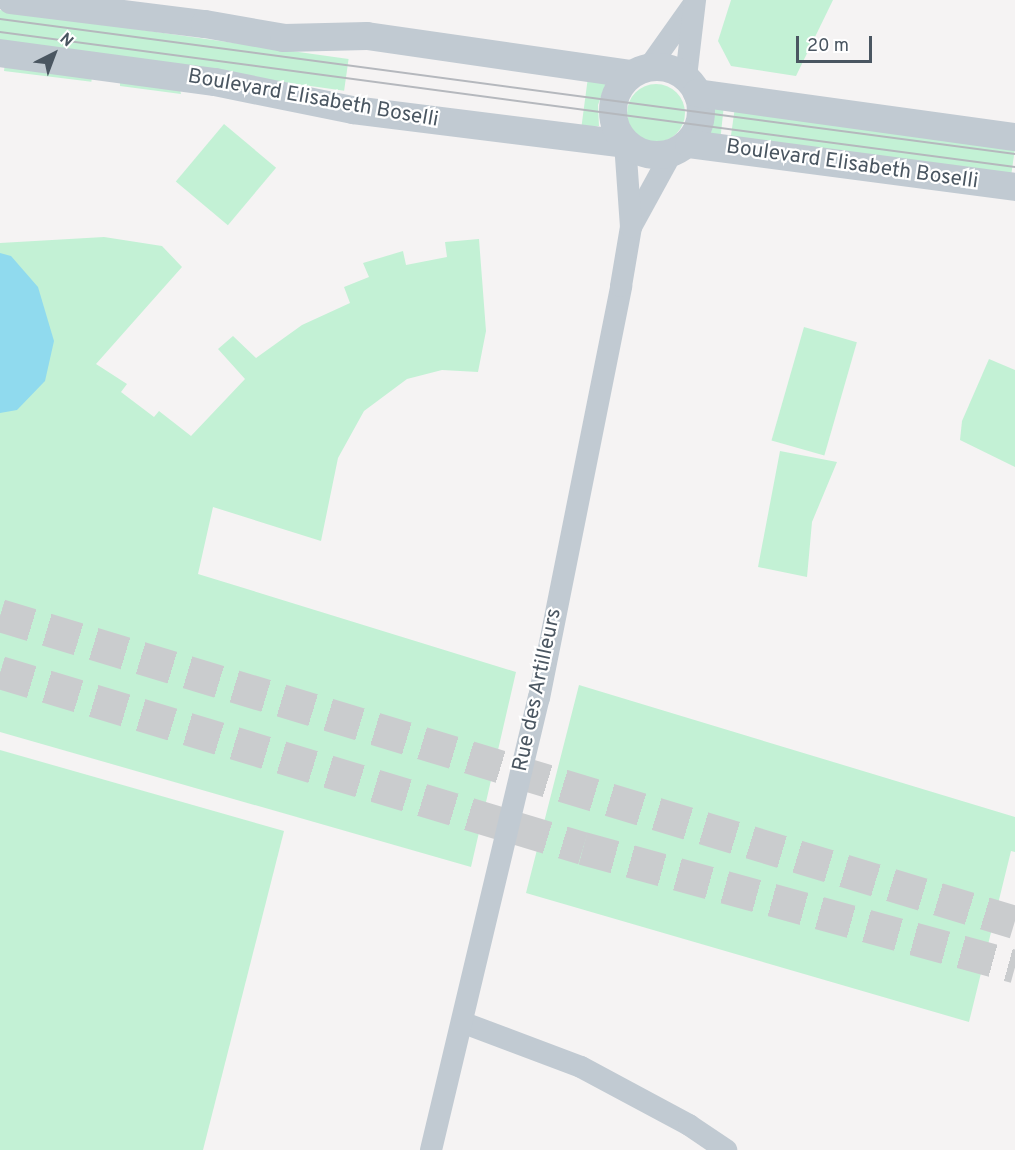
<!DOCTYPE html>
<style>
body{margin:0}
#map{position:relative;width:1015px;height:1150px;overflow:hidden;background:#f5f3f3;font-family:Overpass,sans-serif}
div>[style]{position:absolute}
.green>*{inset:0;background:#c3f1d5;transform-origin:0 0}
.round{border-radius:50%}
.water>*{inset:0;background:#90daee}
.motorway-tunnel>*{height:33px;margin-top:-16.5px;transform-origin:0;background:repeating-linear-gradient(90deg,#caccce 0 33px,transparent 0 49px)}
.minor>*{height:22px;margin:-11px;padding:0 11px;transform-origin:11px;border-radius:11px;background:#c1cad2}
.tertiary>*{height:28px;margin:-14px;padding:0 14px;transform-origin:14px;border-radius:14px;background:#c1cad2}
.tertiary>.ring{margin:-14px;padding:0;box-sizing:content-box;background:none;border:28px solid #c1cad2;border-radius:50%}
.tram>*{height:1.5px;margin:-0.75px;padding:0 0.75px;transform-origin:0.75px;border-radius:0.75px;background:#b5b8bd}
span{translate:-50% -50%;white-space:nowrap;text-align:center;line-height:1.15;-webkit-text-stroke:4.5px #fff;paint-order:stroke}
.street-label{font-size:21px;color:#4a5661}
.north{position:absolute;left:24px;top:24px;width:60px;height:60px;-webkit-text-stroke:4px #fff;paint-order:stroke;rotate:42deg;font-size:16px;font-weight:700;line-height:24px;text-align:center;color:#4a5661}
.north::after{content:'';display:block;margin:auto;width:21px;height:27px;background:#4a5661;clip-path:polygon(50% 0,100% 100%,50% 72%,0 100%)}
.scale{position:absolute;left:796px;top:36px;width:76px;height:27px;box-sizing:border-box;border:3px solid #4a5661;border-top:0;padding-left:8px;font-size:18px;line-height:21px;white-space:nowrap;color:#4a5661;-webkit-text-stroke:4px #fff;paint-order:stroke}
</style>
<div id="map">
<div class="green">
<div style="clip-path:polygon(731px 0,833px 0,796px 76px,731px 66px,718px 41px)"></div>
<div style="left:0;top:10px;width:352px;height:32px;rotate:8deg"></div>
<div style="left:5px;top:63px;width:88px;height:8px;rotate:7deg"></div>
<div style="clip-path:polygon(588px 77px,607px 80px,598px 105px,599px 126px,581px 130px)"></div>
<div style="clip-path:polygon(120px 78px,179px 85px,181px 94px,120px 86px)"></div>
<div class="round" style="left:627px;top:84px;width:58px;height:58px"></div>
<div style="left:714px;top:104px;width:10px;height:32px;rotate:6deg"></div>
<div style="left:735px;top:107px;width:283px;height:32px;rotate:8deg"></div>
<div style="left:224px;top:124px;width:68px;height:75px;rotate:40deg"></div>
<div style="clip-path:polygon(104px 237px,162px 246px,182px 267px,96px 364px,127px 384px,121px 392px,154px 417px,159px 411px,191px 436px,245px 379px,218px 349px,233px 336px,256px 358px,302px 325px,350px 303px,344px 287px,369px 277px,363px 263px,403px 251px,406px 265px,447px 257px,445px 242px,479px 239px,486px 331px,478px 372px,442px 370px,407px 379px,364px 411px,338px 458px,321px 541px,213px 507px,198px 574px,516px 672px,471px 867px,0 732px,0 243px)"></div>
<div style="left:804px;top:327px;width:55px;height:118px;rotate:16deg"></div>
<div style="clip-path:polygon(989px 359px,1015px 370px,1015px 467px,960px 440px,962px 421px)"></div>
<div style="clip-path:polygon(780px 451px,837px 462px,812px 522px,807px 577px,758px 567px)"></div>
<div style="clip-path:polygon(579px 685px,1015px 817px,1015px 852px,1011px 851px,969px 1022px,526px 893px)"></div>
<div style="clip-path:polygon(0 750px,284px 831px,203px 1150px,0 1150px)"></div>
</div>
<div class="water">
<div style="clip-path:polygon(0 253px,11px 256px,38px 287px,54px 341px,45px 381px,17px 410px,0 413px)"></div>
</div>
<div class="motorway-tunnel">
<div style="left:0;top:615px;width:1060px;rotate:16.83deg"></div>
<div style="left:0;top:672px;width:609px;rotate:16.8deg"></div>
<div style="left:583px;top:848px;width:448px;rotate:15.3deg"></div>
</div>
<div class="minor">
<div style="left:649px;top:67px;width:76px;rotate:-54.6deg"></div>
<div style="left:686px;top:77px;width:78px;rotate:-83.3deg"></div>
<div style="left:631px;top:227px;width:83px;rotate:-61.3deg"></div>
<div style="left:464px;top:1023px;width:125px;rotate:20.6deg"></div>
<div style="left:581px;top:1067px;width:123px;rotate:28.2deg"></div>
<div style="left:689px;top:1125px;width:45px;rotate:34deg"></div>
<div style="left:431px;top:1150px;width:465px;rotate:-76.6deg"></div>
<div style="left:539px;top:698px;width:420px;rotate:-78.7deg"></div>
<div style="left:621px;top:286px;width:60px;rotate:-80.4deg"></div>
<div style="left:631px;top:227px;width:83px;rotate:-94.1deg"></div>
</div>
<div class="tertiary">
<div style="left:11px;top:0;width:195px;rotate:7.1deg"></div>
<div style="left:205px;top:24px;width:80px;rotate:10deg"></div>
<div style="left:284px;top:38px;width:83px;rotate:-1.4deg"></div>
<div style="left:367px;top:36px;width:267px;rotate:8.2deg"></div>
<div style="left:0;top:53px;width:217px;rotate:7.7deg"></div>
<div style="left:215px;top:82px;width:141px;rotate:11.5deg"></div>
<div style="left:353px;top:110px;width:274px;rotate:7.1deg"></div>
<div class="ring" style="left:613px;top:67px;width:60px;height:60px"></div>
<div style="left:697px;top:93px;width:321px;rotate:7.9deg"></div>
<div style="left:689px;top:144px;width:329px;rotate:7.5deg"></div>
</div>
<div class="tram">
<div style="left:0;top:19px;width:1024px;rotate:7.58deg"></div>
<div style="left:0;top:32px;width:1024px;rotate:7.58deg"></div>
</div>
<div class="street-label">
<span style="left:313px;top:99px;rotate:10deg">Boulevard Elisabeth Boselli</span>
<span style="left:852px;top:165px;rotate:8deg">Boulevard Elisabeth Boselli</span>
<span style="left:538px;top:690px;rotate:-78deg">Rue des Artilleurs</span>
</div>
<div class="north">N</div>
<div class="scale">20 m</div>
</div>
